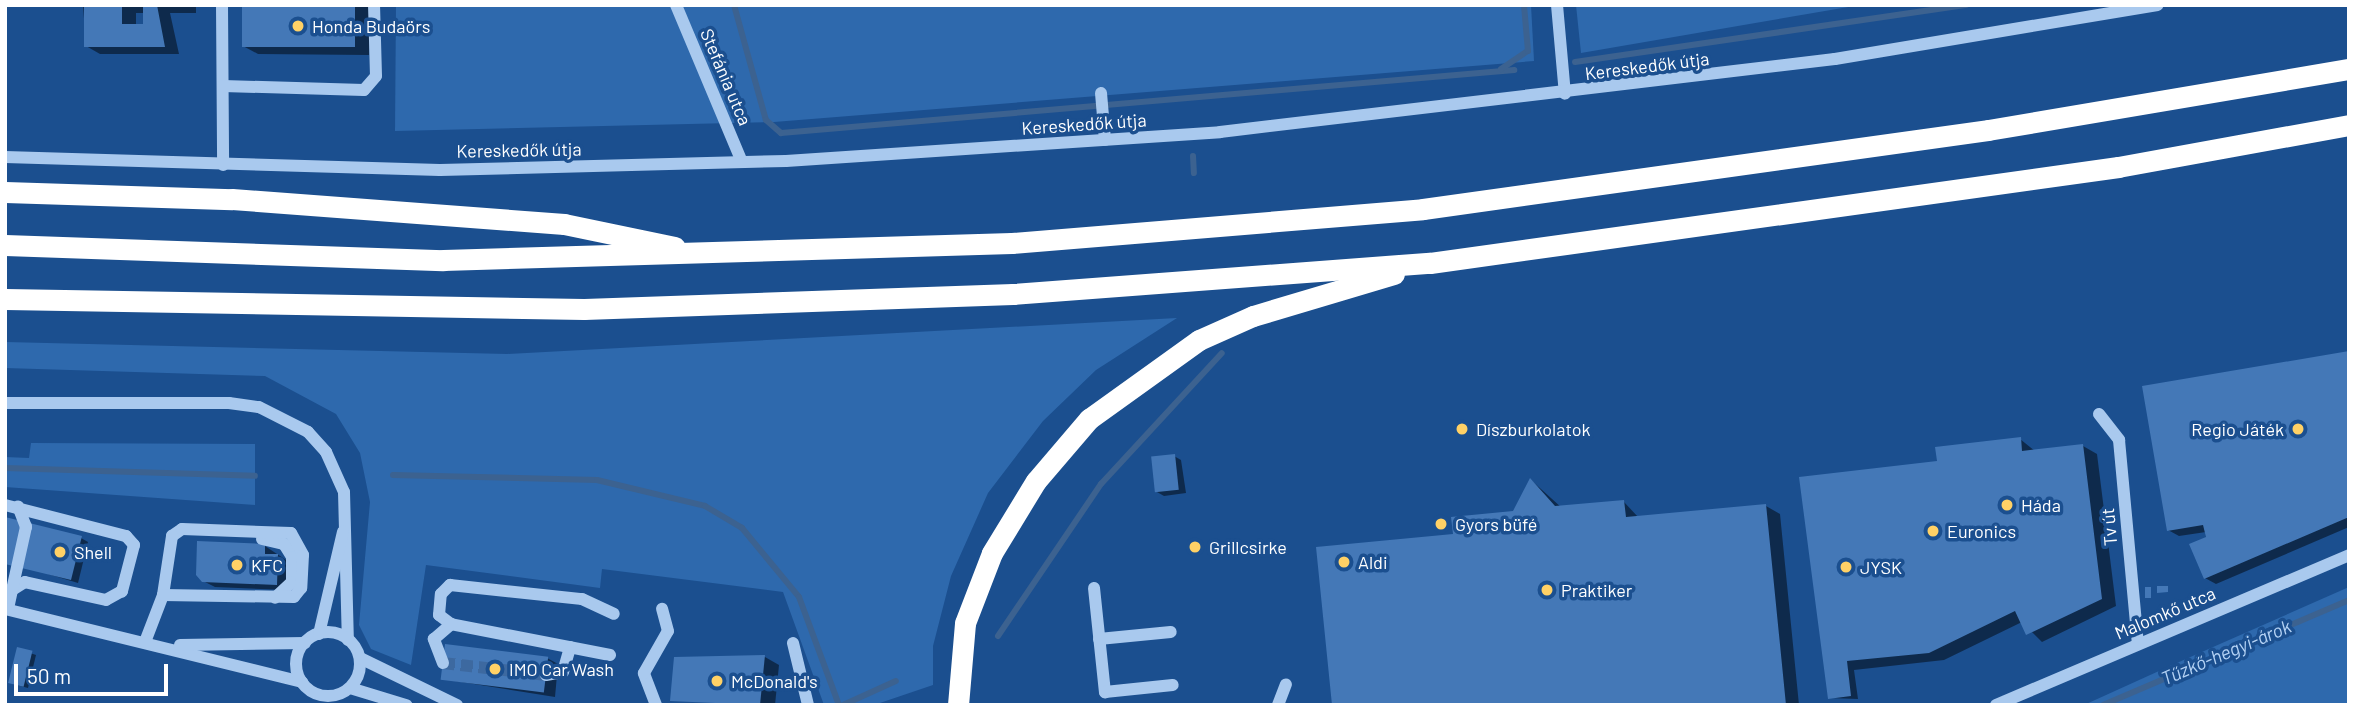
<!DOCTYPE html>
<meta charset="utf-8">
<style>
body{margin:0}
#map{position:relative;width:2354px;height:710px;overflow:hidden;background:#1b4f8f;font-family:Barlow,sans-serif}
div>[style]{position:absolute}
.green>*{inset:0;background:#2e69ad}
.shadow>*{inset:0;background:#0007}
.stream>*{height:6px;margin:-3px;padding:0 3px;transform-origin:3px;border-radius:3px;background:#3c6290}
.building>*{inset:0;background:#4478b7;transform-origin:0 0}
.minor-tunnel>*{height:12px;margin-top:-6px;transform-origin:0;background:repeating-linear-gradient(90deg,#3d69a0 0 12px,transparent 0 18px)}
.minor>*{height:12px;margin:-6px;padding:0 6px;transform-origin:6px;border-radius:6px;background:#a9c9ee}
.minor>.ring{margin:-6px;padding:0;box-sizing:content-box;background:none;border:12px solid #a9c9ee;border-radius:50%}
.highway>*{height:21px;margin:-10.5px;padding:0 10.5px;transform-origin:10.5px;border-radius:10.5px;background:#fff}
.dots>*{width:19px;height:19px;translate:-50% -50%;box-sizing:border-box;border:4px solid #1b4f8f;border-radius:50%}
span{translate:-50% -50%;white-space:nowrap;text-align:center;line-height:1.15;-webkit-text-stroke:7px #1b4f8f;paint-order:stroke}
.poi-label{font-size:18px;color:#fff}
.left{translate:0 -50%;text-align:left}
.right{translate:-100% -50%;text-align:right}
.street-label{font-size:18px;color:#fff}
.water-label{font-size:19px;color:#b5d3f5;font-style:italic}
.frame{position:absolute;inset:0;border:7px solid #fff;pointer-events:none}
.scale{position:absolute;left:14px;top:664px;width:154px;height:32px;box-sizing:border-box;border:4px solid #fff;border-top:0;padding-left:9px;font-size:21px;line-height:24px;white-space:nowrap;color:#fff;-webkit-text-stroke:5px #1b4f8f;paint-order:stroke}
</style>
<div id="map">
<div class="green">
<div style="clip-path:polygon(396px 5px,1531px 5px,1534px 61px,774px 122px,395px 131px)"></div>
<div style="clip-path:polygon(1576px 5px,1860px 5px,1581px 53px)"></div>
<div style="clip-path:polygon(1177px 318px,1096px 370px,1043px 421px,988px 493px,951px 576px,933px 646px,933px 685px,874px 705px,824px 705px,783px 592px,602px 569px,600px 588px,426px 565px,411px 665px,371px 649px,359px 625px,370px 502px,360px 453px,336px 414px,265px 376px,5px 368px,5px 342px,507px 354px)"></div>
<div style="clip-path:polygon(31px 443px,255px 444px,255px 505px,5px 487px,5px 457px,29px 458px)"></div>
<div style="clip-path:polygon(2349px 587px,2349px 705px,2084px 705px,2170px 666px)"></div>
</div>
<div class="shadow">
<div style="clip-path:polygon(evenodd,83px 5px,196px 5px,196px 13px,170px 13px,179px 54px,100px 54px,86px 46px,83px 5px,136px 13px,144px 13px,144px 26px,136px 26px,136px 13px)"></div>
<div style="clip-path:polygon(244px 5px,369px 5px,369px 55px,258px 54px,243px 46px)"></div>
<div style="clip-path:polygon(2349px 353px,2349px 527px,2216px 584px,2205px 578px,2206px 532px,2179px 536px,2168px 530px)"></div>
<div style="clip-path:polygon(2020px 439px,2035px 451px,2083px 446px,2097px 454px,2116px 606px,2042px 642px,2022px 622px,1944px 660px,1854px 670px,1858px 699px,1830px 698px,1939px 462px)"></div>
<div style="clip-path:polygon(1174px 456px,1181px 460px,1186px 493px,1164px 496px,1157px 492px)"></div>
<div style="clip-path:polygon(1531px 480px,1562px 508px,1624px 502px,1639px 518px,1766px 506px,1780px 514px,1799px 705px,1333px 705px,1455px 535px,1514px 513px)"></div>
<div style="clip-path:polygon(81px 538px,88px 542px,78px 583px,48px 574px)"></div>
<div style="clip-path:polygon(265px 546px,289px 562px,287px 590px,215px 587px,203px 581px)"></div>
<div style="clip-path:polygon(18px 649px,36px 655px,28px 688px,13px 684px)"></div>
<div style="clip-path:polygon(765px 657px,779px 665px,775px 705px,672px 700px)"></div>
<div style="clip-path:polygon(547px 658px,558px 664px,555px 697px,443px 679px)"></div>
</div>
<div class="stream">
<div style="left:734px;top:5px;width:119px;rotate:74.5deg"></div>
<div style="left:766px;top:120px;width:20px;rotate:41deg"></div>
<div style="left:781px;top:133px;width:736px;rotate:-4.91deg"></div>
<div style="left:1575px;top:62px;width:396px;rotate:-8.3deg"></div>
<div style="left:1501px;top:69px;width:32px;rotate:-34deg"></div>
<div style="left:1528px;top:51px;width:46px;rotate:-95deg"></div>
<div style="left:1193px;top:156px;width:17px;rotate:87deg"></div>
<div style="left:5px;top:468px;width:250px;rotate:1.8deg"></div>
<div style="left:393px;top:475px;width:204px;rotate:1.4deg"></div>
<div style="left:597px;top:480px;width:111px;rotate:13.5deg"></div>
<div style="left:705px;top:506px;width:43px;rotate:30.7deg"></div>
<div style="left:742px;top:528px;width:89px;rotate:50.4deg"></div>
<div style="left:799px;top:597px;width:115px;rotate:69.7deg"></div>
<div style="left:998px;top:636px;width:184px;rotate:-55.9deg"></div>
<div style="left:1101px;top:484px;width:178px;rotate:-47.3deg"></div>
<div style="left:843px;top:705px;width:58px;rotate:-24.4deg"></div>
<div style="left:2103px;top:705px;width:267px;rotate:-23.1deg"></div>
</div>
<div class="building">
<div style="clip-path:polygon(84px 5px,122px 5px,122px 24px,143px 24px,143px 5px,157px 5px,165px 47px,84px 47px)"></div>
<div style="left:242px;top:5px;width:113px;height:42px"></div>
<div style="clip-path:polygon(2349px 351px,2349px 517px,2204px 579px,2189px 544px,2206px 537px,2203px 525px,2167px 531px,2142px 386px)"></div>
<div style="clip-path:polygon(2021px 437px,2022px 451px,2083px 444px,2102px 599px,2026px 635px,2015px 611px,1929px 653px,1847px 661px,1851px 696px,1828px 699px,1799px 477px,1937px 461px,1935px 447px)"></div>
<div style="left:1175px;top:454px;width:36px;height:24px;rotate:84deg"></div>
<div style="clip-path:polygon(1530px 478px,1555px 506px,1624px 500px,1626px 517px,1766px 504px,1786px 705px,1332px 705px,1316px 547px,1453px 534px,1451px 517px,1513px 511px)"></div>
<div style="clip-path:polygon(5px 517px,82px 536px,71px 580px,5px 564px)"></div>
<div style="clip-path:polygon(197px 541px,265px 544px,265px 554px,278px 554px,277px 585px,202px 582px,196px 575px)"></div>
<div style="clip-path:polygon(2157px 586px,2168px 586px,2168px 592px,2157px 593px)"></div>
<div style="left:2145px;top:587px;width:6px;height:11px"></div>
<div style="left:445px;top:644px;width:104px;height:36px;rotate:7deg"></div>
<div style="left:17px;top:647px;width:16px;height:37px;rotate:14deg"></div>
<div style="clip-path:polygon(765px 655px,760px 705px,670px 701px,674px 657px)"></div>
</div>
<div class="minor-tunnel">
<div style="left:443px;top:663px;width:104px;rotate:6.6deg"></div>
</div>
<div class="minor">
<div style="left:222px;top:5px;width:160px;rotate:89.6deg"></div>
<div style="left:676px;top:5px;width:170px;rotate:67.2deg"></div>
<div style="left:1557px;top:5px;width:89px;rotate:84.9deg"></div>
<div style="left:223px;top:86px;width:141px;rotate:1.6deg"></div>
<div style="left:364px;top:90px;width:18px;rotate:-49deg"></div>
<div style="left:376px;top:76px;width:71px;rotate:-91.6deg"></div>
<div style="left:1101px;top:93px;width:47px;rotate:85.1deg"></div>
<div style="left:5px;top:157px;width:435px;rotate:1.7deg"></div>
<div style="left:440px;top:170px;width:346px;rotate:-1.5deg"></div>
<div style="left:786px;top:161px;width:435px;rotate:-3.8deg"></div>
<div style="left:1220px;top:132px;width:619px;rotate:-6.77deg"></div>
<div style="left:1835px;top:59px;width:327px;rotate:-9.5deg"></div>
<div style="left:5px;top:403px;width:224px"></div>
<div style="left:229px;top:403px;width:30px;rotate:8deg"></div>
<div style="left:259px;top:407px;width:55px;rotate:27deg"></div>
<div style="left:308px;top:432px;width:27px;rotate:48deg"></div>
<div style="left:326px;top:452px;width:44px;rotate:65.8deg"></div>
<div style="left:344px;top:492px;width:148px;rotate:88.5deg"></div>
<div style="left:2099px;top:414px;width:33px;rotate:52deg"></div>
<div style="left:2119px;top:440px;width:204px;rotate:84.7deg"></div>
<div style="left:5px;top:505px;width:125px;rotate:14.4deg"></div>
<div style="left:126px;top:536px;width:12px;rotate:48deg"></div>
<div style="left:134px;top:545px;width:48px;rotate:104.6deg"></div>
<div style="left:122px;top:591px;width:18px;rotate:151deg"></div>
<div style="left:106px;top:600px;width:83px;rotate:-167.5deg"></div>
<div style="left:25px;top:582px;width:15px;rotate:148deg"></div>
<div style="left:12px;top:590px;width:19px;rotate:102deg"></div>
<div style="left:262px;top:539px;width:23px;rotate:13deg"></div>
<div style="left:284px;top:544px;width:15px;rotate:58deg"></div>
<div style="left:292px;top:557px;width:25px;rotate:90deg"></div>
<div style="left:292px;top:582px;width:23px;rotate:137deg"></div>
<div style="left:1094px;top:588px;width:105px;rotate:84deg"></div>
<div style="left:1105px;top:692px;width:68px;rotate:-5.9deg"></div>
<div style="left:12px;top:590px;width:65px;rotate:-77.5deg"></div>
<div style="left:26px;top:527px;width:22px;rotate:-111deg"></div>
<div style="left:5px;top:609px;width:306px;rotate:13.8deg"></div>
<div class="ring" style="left:296px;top:632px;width:52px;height:52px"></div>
<div style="left:319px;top:634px;width:105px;rotate:-76.8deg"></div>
<div style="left:1099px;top:639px;width:72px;rotate:-5.6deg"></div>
<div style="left:145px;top:642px;width:50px;rotate:-69deg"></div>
<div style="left:163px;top:595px;width:60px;rotate:-81.3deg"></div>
<div style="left:172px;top:536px;width:12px;rotate:-35deg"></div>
<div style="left:182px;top:529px;width:109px;rotate:2.1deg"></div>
<div style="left:291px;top:533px;width:25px;rotate:61deg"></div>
<div style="left:303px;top:555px;width:33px;rotate:93deg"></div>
<div style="left:301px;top:588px;width:11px;rotate:128deg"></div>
<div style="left:294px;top:597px;width:131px;rotate:-179.1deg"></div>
<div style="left:793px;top:643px;width:64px;rotate:76.4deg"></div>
<div style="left:180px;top:645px;width:125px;rotate:-0.9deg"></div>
<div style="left:610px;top:655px;width:162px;rotate:-169deg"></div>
<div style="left:451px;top:624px;width:15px;rotate:-143deg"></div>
<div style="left:439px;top:615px;width:21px;rotate:-85deg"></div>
<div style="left:441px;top:594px;width:13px;rotate:-45deg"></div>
<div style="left:450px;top:585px;width:133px;rotate:6.1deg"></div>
<div style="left:582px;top:599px;width:35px;rotate:25deg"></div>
<div style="left:360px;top:658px;width:108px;rotate:25.9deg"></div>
<div style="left:443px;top:663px;width:26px;rotate:-111deg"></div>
<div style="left:434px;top:639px;width:23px;rotate:-41deg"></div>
<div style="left:546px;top:675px;width:17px;rotate:-10deg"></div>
<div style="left:563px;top:672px;width:26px;rotate:-74deg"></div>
<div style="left:350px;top:688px;width:59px;rotate:16.9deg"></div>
<div style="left:656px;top:705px;width:34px;rotate:-111deg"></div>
<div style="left:644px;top:673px;width:48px;rotate:-60.3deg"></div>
<div style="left:668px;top:631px;width:23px;rotate:-105deg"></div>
<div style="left:1278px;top:705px;width:22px;rotate:-69deg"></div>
<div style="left:1996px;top:705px;width:384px;rotate:-23deg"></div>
</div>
<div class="highway">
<div style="left:5px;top:192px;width:227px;rotate:1.8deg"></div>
<div style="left:232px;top:199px;width:333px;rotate:4.3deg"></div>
<div style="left:564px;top:224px;width:113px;rotate:11.7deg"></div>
<div style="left:5px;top:245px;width:438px;rotate:2deg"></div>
<div style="left:443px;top:260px;width:569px;rotate:-1.71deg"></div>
<div style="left:1012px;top:243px;width:412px;rotate:-4.7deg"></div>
<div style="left:1423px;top:209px;width:570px;rotate:-7.96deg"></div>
<div style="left:1988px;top:130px;width:366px;rotate:-9.6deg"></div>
<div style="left:5px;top:299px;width:579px;rotate:0.99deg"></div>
<div style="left:584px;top:309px;width:429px;rotate:-2deg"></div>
<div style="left:1013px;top:294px;width:418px;rotate:-4.3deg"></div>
<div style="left:1430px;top:263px;width:695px;rotate:-7.94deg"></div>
<div style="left:2118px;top:167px;width:235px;rotate:-10.3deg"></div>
<div style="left:958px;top:705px;width:82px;rotate:-85.1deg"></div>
<div style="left:965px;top:623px;width:75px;rotate:-68.9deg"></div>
<div style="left:992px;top:553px;width:84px;rotate:-58.6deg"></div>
<div style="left:1036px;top:481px;width:82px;rotate:-49.5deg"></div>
<div style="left:1089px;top:419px;width:135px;rotate:-35.7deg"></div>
<div style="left:1199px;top:340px;width:59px;rotate:-24deg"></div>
<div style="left:1253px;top:316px;width:147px;rotate:-16.6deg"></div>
</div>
<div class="dots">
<div style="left:298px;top:26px;background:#ffd166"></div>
<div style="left:1462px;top:429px;background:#ffd166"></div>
<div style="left:2298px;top:429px;background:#ffd166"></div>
<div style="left:2007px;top:505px;background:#ffd166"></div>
<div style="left:1441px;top:524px;background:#ffd166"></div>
<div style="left:1933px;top:531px;background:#ffd166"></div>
<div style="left:1195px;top:547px;background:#ffd166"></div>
<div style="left:60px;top:552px;background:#ffd166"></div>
<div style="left:1344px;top:562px;background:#ffd166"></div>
<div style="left:237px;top:565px;background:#ffd166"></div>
<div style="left:1846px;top:567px;background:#ffd166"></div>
<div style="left:1547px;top:590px;background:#ffd166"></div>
<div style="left:495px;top:669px;background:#ffd166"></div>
<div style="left:717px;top:681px;background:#ffd166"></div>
</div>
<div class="poi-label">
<span class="left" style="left:312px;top:26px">Honda Budaörs</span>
<span class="left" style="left:1476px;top:429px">Díszburkolatok</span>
<span class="right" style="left:2284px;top:429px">Regio Játék</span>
<span class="left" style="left:2021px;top:505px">Háda</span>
<span class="left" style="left:1455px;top:524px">Gyors büfé</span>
<span class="left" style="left:1947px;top:531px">Euronics</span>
<span class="left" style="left:1209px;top:547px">Grillcsirke</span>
<span class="left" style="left:74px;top:552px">Shell</span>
<span class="left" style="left:1358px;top:562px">Aldi</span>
<span class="left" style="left:251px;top:565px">KFC</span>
<span class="left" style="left:1860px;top:567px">JYSK</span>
<span class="left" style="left:1561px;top:590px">Praktiker</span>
<span class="left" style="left:509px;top:669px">IMO Car Wash</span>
<span class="left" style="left:731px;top:681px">McDonald's</span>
</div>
<div class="street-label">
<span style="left:1647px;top:66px;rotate:-7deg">Kereskedők útja</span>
<span style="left:726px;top:77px;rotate:67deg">Stefánia utca</span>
<span style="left:1084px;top:124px;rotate:-4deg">Kereskedők útja</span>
<span style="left:519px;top:150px;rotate:-1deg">Kereskedők útja</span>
<span style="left:2109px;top:527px;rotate:-95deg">Tv út</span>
<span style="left:2165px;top:613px;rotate:-23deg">Malomkő utca</span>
</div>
<div class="water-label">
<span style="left:2226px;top:652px;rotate:-23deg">Tűzkő-hegyi-árok</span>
</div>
<div class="frame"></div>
<div class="scale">50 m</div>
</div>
